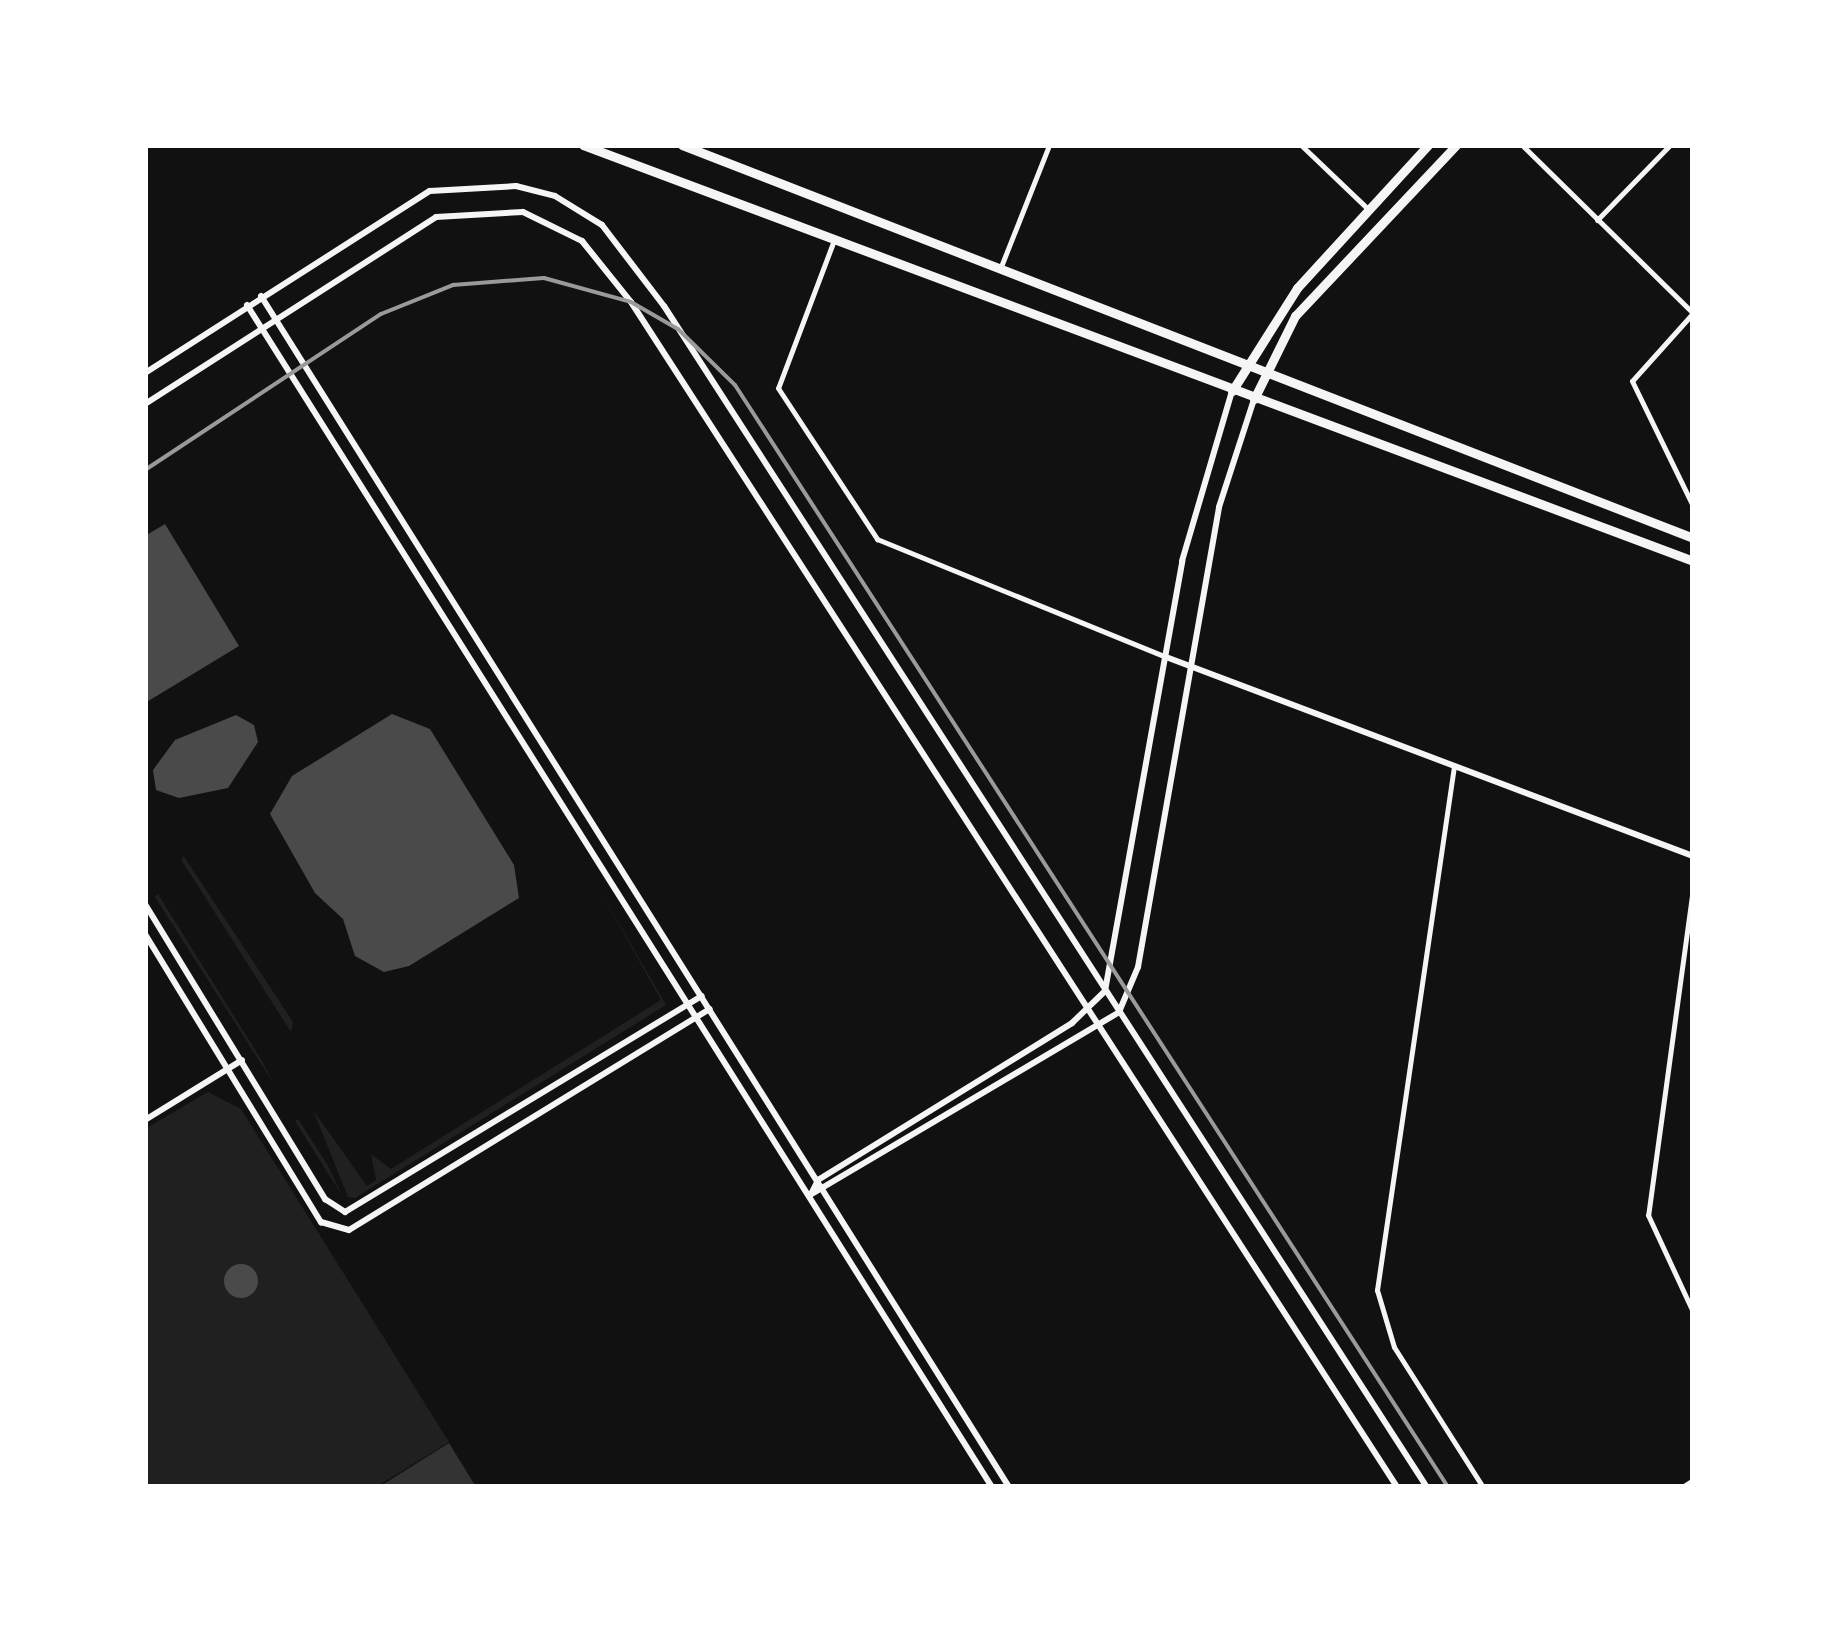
<!DOCTYPE html>
<style>
body{margin:0}
#map{position:relative;width:1838px;height:1632px;overflow:hidden;background:#111;font-family:"Space Grotesk",sans-serif}
div>[style]{position:absolute}
.green>*{inset:0;background:#202020}
.water>*{inset:0;background:#333}
.building>*{inset:0;background:#4a4a4a}
.round{border-radius:50%}
.minor>*{height:5px;margin:-2.5px;padding:0 2.5px;transform-origin:2.5px;border-radius:2.5px;background:#f5f5f5}
.tertiary>*{height:6px;margin:-3px;padding:0 3px;transform-origin:3px;border-radius:3px;background:#f5f5f5}
.primary>*{height:9px;margin:-4.5px;padding:0 4.5px;transform-origin:4.5px;border-radius:4.5px;background:#f5f5f5}
.rail>*{height:4px;margin:-2px;padding:0 2px;transform-origin:2px;border-radius:2px;background:#9a9a9a}
span{translate:-50% -50%;white-space:nowrap;text-align:center;line-height:1.15;-webkit-text-stroke:9px #fff;paint-order:stroke}
.frame{position:absolute;inset:0;border:148px solid #fff;pointer-events:none}
</style>
<div id="map">
<div class="green">
<div style="clip-path:polygon(183px 855px,293px 1022px,291px 1032px,182px 861px)"></div>
<div style="clip-path:polygon(598px 887px,666px 1005px,355px 1198px,348px 1197px,313px 1110px,367px 1186px,376px 1180px,371px 1154px,391px 1169px,661px 1000px)"></div>
<div style="clip-path:polygon(158px 894px,262px 1061px,274px 1084px,155px 897px)"></div>
<div style="clip-path:polygon(208px 1092px,241px 1109px,449px 1442px,376px 1487px,145px 1487px,145px 1129px)"></div>
<div style="clip-path:polygon(298px 1119px,327px 1164px,343px 1197px,295px 1121px)"></div>
</div>
<div class="water">
<div style="clip-path:polygon(449px 1443px,476px 1487px,379px 1487px)"></div>
</div>
<div class="building">
<div style="clip-path:polygon(165px 524px,239px 646px,145px 703px,145px 536px)"></div>
<div style="clip-path:polygon(392px 714px,430px 729px,514px 865px,519px 898px,409px 966px,384px 972px,355px 956px,343px 919px,315px 893px,270px 814px,292px 776px)"></div>
<div style="clip-path:polygon(236px 715px,254px 725px,258px 742px,228px 788px,179px 798px,156px 790px,153px 770px,175px 740px)"></div>
<div class="round" style="left:224px;top:1264px;width:34px;height:34px"></div>
</div>
<div class="minor">
<div style="left:1301px;top:145px;width:91px;rotate:43.7deg"></div>
<div style="left:1522px;top:145px;width:240px;rotate:44.5deg"></div>
<div style="left:1597px;top:220px;width:105px;rotate:-45.8deg"></div>
<div style="left:834px;top:240px;width:158px;rotate:110.7deg"></div>
<div style="left:778px;top:388px;width:181px;rotate:56.7deg"></div>
<div style="left:877px;top:539px;width:312px;rotate:22.2deg"></div>
<div style="left:1000px;top:269px;width:133px;rotate:-68.4deg"></div>
<div style="left:1693px;top:313px;width:91px;rotate:131.9deg"></div>
<div style="left:1632px;top:381px;width:139px;rotate:64deg"></div>
<div style="left:1454px;top:766px;width:530px;rotate:98.36deg"></div>
<div style="left:1377px;top:1290px;width:59px;rotate:73.4deg"></div>
<div style="left:1394px;top:1347px;width:166px;rotate:57.6deg"></div>
<div style="left:1693px;top:888px;width:330px;rotate:97.8deg"></div>
<div style="left:1648px;top:1215px;width:107px;rotate:65.1deg"></div>
<div style="left:1682px;top:1487px;width:13px;rotate:-32deg"></div>
</div>
<div class="tertiary">
<div style="left:261px;top:296px;width:1406px;rotate:57.87deg"></div>
<div style="left:247px;top:305px;width:1397px;rotate:57.78deg"></div>
<div style="left:145px;top:373px;width:338px;rotate:-32.6deg"></div>
<div style="left:430px;top:191px;width:86px;rotate:-3.3deg"></div>
<div style="left:516px;top:186px;width:40px;rotate:14.4deg"></div>
<div style="left:555px;top:196px;width:55px;rotate:31.7deg"></div>
<div style="left:602px;top:225px;width:102px;rotate:52.6deg"></div>
<div style="left:664px;top:306px;width:1406px;rotate:57.14deg"></div>
<div style="left:145px;top:404px;width:346px;rotate:-32.7deg"></div>
<div style="left:436px;top:217px;width:87px;rotate:-3.3deg"></div>
<div style="left:523px;top:212px;width:66px;rotate:26.2deg"></div>
<div style="left:582px;top:241px;width:78px;rotate:51.2deg"></div>
<div style="left:631px;top:302px;width:1411px;rotate:57.12deg"></div>
<div style="left:1166px;top:657px;width:563px;rotate:20.69deg"></div>
<div style="left:145px;top:904px;width:346px;rotate:58.6deg"></div>
<div style="left:325px;top:1199px;width:24px;rotate:33deg"></div>
<div style="left:345px;top:1212px;width:417px;rotate:-31.2deg"></div>
<div style="left:145px;top:934px;width:338px;rotate:58.6deg"></div>
<div style="left:321px;top:1222px;width:29px;rotate:16deg"></div>
<div style="left:349px;top:1230px;width:423px;rotate:-31.5deg"></div>
<div style="left:145px;top:1120px;width:114px;rotate:-31.7deg"></div>
<div style="left:811px;top:1194px;width:16px;rotate:-63deg"></div>
<div style="left:818px;top:1180px;width:299px;rotate:-31.7deg"></div>
<div style="left:1072px;top:1023px;width:46px;rotate:-44.1deg"></div>
<div style="left:1105px;top:991px;width:437px;rotate:-79.8deg"></div>
<div style="left:1182px;top:561px;width:177px;rotate:-73.6deg"></div>
<div style="left:810px;top:1195px;width:359px;rotate:-30.6deg"></div>
<div style="left:1119px;top:1012px;width:49px;rotate:-67.1deg"></div>
<div style="left:1138px;top:967px;width:467px;rotate:-80deg"></div>
<div style="left:1219px;top:507px;width:114px;rotate:-72deg"></div>
</div>
<div class="primary">
<div style="left:583px;top:145px;width:1185px;rotate:20.54deg"></div>
<div style="left:682px;top:145px;width:1085px;rotate:21.24deg"></div>
<div style="left:1232px;top:391px;width:122px;rotate:-57.7deg"></div>
<div style="left:1297px;top:288px;width:194px;rotate:-47.5deg"></div>
<div style="left:1254px;top:399px;width:93px;rotate:-63.7deg"></div>
<div style="left:1295px;top:316px;width:235px;rotate:-46.7deg"></div>
</div>
<div class="rail">
<div style="left:145px;top:470px;width:283px;rotate:-33.5deg"></div>
<div style="left:381px;top:314px;width:78px;rotate:-21.9deg"></div>
<div style="left:453px;top:285px;width:91px;rotate:-4.4deg"></div>
<div style="left:544px;top:278px;width:90px;rotate:15.4deg"></div>
<div style="left:631px;top:302px;width:54px;rotate:29.9deg"></div>
<div style="left:678px;top:329px;width:80px;rotate:44.5deg"></div>
<div style="left:735px;top:385px;width:1313px;rotate:57.1deg"></div>
</div>
<div class="frame"></div>
</div>
